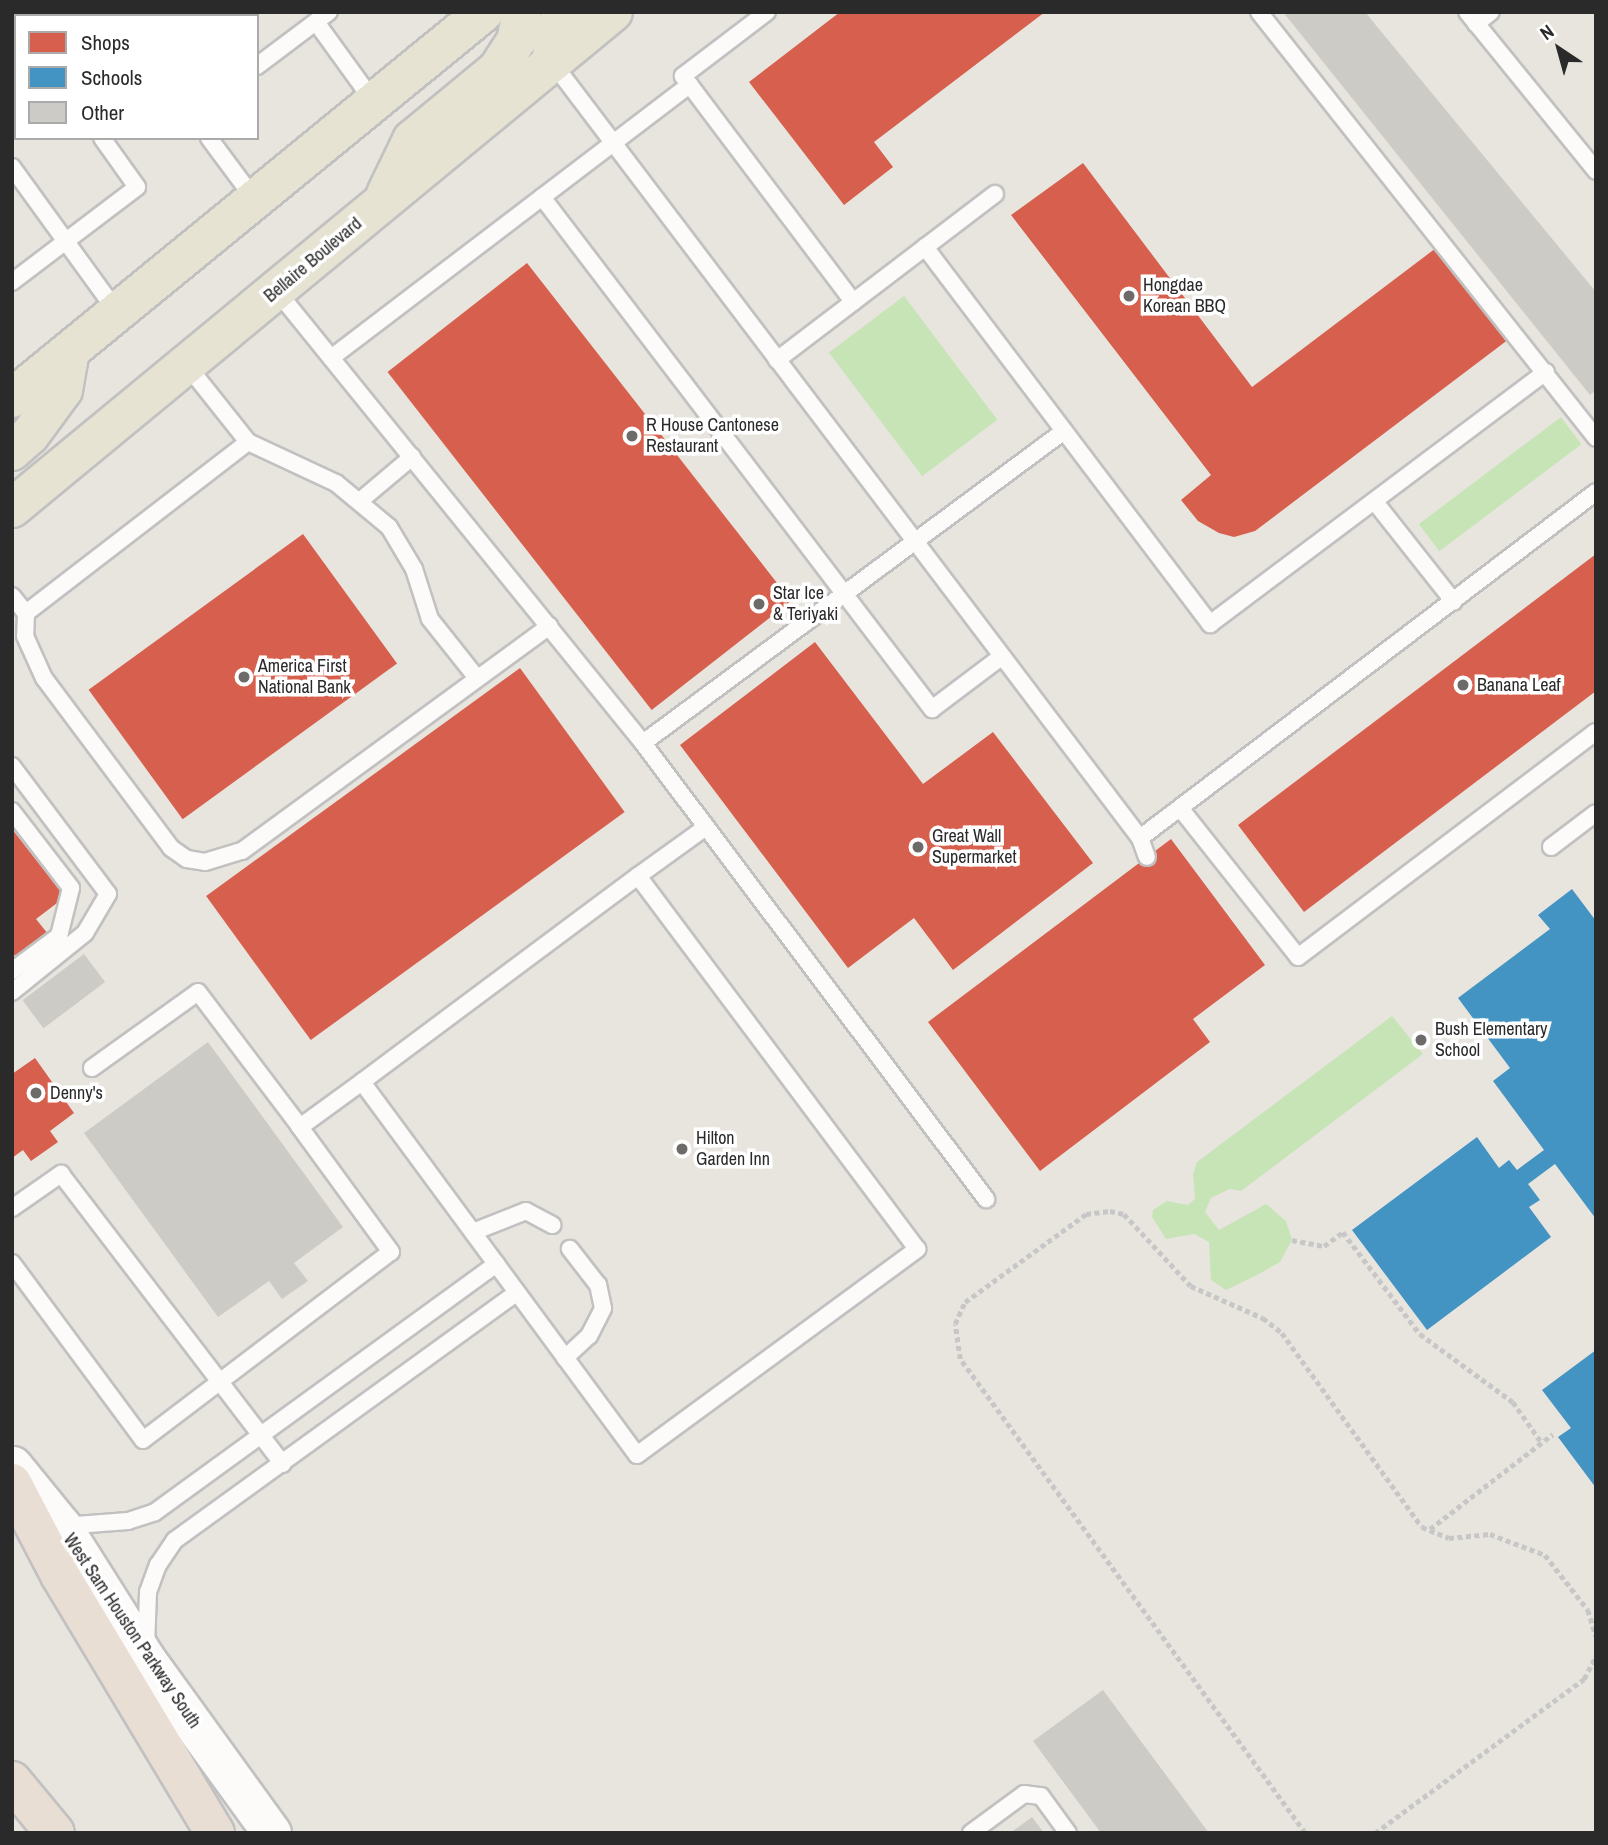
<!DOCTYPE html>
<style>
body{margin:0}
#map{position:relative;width:1608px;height:1845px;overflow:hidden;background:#e8e5df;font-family:"Archivo Narrow",sans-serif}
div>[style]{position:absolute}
.green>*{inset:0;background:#c7e4b7;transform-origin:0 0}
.shops>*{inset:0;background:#d6604d;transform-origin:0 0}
.schools>*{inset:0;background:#4393c3}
.building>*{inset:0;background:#cdcbc6;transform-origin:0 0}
.path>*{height:4.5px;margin-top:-2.25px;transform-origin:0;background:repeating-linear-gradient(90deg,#c8c7c7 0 5px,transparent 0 8.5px)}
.roads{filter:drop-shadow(2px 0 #c2c1c1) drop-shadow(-2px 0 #c2c1c1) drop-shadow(0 2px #c2c1c1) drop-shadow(0 -2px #c2c1c1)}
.lane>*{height:16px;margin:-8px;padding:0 8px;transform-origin:8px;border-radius:8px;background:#fcfbfa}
.secondary>*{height:38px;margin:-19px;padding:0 19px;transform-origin:19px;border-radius:19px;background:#fcfbfa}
.primary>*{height:38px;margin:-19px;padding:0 19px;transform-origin:19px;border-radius:19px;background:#e6e3d3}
.highway>*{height:38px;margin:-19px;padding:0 19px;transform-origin:19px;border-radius:19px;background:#e9ded3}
.dots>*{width:19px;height:19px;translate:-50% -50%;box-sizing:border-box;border:4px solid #fff;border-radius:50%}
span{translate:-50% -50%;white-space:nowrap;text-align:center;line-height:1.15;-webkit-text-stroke:7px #fff;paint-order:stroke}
.street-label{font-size:18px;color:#2a2a2a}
.poi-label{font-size:18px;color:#2a2a2a}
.left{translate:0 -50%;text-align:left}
.frame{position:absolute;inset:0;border:14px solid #2a2a2a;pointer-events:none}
.legend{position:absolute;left:14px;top:14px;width:245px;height:126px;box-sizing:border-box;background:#fff;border:2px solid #aaa;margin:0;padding:9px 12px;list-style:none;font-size:21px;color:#2a2a2a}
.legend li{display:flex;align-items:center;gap:14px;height:35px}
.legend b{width:35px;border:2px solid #aaa}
.north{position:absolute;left:1524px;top:14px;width:70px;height:70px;-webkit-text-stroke:5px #fff;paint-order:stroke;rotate:324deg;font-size:19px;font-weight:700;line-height:28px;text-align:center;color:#2a2a2a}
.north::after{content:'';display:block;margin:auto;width:24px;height:32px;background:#2a2a2a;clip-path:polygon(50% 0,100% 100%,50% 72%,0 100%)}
</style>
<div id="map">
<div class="green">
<div style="left:904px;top:296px;width:155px;height:94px;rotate:53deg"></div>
<div style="left:1561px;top:417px;width:34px;height:178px;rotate:53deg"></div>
<div style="clip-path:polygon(1392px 1016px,1423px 1054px,1241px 1191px,1230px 1189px,1211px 1198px,1205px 1212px,1219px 1230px,1266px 1204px,1286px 1221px,1292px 1240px,1280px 1262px,1257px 1275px,1226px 1290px,1211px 1280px,1209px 1242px,1194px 1234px,1166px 1239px,1152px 1217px,1153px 1210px,1167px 1201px,1188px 1205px,1195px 1199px,1193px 1174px,1197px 1162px)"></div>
</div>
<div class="shops">
<div style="clip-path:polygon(144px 12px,242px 12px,237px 16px)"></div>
<div style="clip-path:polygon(840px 12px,1045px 12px,874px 142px,893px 167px,844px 205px,749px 82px)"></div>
<div style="clip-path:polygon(1083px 163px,1252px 387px,1436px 248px,1509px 339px,1255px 531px,1234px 537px,1219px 533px,1198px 521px,1181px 500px,1211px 475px,1011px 215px)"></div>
<div style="left:527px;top:263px;width:429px;height:177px;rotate:52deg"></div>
<div style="left:303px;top:534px;width:160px;height:265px;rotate:54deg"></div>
<div style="clip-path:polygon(1596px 554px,1596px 691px,1304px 912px,1238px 825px)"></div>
<div style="clip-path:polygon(815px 642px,923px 784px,993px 732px,1093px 863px,953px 970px,914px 918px,848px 968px,680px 745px)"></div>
<div style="left:520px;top:668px;width:178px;height:388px;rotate:54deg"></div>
<div style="clip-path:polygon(12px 829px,65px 897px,36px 919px,48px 934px,17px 958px,12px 952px)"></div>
<div style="clip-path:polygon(1171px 839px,1265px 965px,1193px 1019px,1210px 1042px,1040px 1171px,928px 1022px)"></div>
<div style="clip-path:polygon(35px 1058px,74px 1113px,50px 1131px,58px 1142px,31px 1161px,23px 1150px,12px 1158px,12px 1074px)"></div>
</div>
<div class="schools">
<div style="clip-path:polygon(1572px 889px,1596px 921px,1596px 1219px,1555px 1164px,1528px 1184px,1540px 1200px,1529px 1207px,1551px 1237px,1427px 1330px,1352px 1230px,1477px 1137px,1499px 1168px,1509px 1160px,1517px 1170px,1544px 1150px,1493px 1081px,1510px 1068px,1458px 998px,1550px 929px,1538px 915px)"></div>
<div style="clip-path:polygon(1596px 1350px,1596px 1488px,1558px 1437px,1571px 1428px,1542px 1390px)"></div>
</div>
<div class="building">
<div style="clip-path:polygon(1283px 12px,1365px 12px,1596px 292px,1596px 390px,1590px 395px)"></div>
<div style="left:84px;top:954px;width:35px;height:77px;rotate:53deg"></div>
<div style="clip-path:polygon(208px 1042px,343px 1227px,294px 1263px,308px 1281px,282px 1299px,269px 1281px,218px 1317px,84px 1133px)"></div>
<div style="clip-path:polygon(1103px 1690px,1209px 1833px,1101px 1833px,1033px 1741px)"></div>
<div style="clip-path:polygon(1032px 1817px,1044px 1833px,1010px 1833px)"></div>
</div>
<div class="path">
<div style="left:1292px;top:1240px;width:33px;rotate:11deg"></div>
<div style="left:1324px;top:1246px;width:24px;rotate:-36deg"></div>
<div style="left:1343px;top:1232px;width:128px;rotate:53deg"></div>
<div style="left:1420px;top:1334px;width:115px;rotate:36.2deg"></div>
<div style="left:1513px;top:1402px;width:50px;rotate:54.7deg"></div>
<div style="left:1430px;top:1529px;width:155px;rotate:-37.7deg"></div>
<div style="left:1305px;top:1833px;width:586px;rotate:-126.05deg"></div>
<div style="left:960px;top:1359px;width:35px;rotate:-98deg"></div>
<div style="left:955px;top:1324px;width:24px;rotate:-66deg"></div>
<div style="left:965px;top:1302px;width:150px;rotate:-36deg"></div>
<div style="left:1086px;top:1214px;width:24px;rotate:-7deg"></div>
<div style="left:1110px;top:1211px;width:14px;rotate:12deg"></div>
<div style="left:1124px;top:1214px;width:98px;rotate:47.1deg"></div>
<div style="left:1191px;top:1286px;width:79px;rotate:24deg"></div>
<div style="left:1263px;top:1318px;width:24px;rotate:38deg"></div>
<div style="left:1282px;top:1333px;width:239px;rotate:54.2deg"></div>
<div style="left:1422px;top:1527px;width:29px;rotate:22deg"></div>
<div style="left:1449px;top:1538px;width:41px;rotate:-5.6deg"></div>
<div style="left:1490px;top:1534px;width:59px;rotate:20.9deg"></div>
<div style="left:1545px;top:1555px;width:70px;rotate:52deg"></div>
<div style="left:1588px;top:1610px;width:28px;rotate:73deg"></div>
<div style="left:1375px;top:1833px;width:260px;rotate:-36.4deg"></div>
<div style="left:1584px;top:1679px;width:27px;rotate:-63deg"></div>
</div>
<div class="roads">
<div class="lane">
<div style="left:116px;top:12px;width:4px;rotate:63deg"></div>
<div style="left:767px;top:12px;width:106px;rotate:142.7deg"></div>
<div style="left:683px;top:76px;width:283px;rotate:53deg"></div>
<div style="left:1259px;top:12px;width:543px;rotate:51.65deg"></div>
<div style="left:1467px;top:12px;width:205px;rotate:50.9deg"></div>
<div style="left:12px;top:14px;width:6px;rotate:51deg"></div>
<div style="left:316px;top:22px;width:99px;rotate:54.1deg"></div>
<div style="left:1476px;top:24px;width:19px;rotate:-39deg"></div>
<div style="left:552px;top:62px;width:974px;rotate:52.85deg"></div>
<div style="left:1140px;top:838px;width:572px;rotate:-37.19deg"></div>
<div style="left:257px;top:66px;width:90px;rotate:-36.9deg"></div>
<div style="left:12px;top:97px;width:4px;rotate:-27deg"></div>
<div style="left:209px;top:138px;width:77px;rotate:53.4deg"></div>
<div style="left:12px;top:167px;width:179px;rotate:54.1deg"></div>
<div style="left:542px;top:197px;width:644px;rotate:52.7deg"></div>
<div style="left:932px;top:709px;width:86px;rotate:-37deg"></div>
<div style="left:925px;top:247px;width:473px;rotate:52.9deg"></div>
<div style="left:1210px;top:624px;width:420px;rotate:-36.9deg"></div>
<div style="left:12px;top:282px;width:157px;rotate:-37.2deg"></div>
<div style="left:137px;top:187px;width:60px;rotate:-125.5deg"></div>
<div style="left:276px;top:290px;width:583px;rotate:50.99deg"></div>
<div style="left:643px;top:743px;width:571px;rotate:53.05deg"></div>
<div style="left:331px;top:358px;width:451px;rotate:-37.3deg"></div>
<div style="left:777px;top:360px;width:274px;rotate:-37.3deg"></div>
<div style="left:186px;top:364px;width:100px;rotate:51.5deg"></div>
<div style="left:248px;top:442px;width:97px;rotate:25deg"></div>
<div style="left:336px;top:483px;width:69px;rotate:39.7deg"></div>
<div style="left:389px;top:527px;width:49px;rotate:59.2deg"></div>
<div style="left:414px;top:569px;width:52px;rotate:72.3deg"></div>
<div style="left:430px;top:619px;width:75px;rotate:51.5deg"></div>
<div style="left:361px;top:500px;width:67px;rotate:-40.1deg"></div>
<div style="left:1375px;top:502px;width:127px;rotate:51.7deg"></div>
<div style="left:12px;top:596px;width:22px;rotate:51deg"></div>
<div style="left:26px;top:613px;width:23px;rotate:92deg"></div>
<div style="left:25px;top:636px;width:46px;rotate:65.7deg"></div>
<div style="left:44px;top:678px;width:212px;rotate:53.2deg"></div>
<div style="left:171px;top:848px;width:19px;rotate:35deg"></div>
<div style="left:187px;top:859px;width:18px;rotate:9deg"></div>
<div style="left:205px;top:862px;width:39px;rotate:-17deg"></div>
<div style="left:242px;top:851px;width:381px;rotate:-36.2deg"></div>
<div style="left:26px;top:613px;width:280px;rotate:-37.6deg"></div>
<div style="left:643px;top:743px;width:524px;rotate:-36.54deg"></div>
<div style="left:12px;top:766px;width:160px;rotate:53.1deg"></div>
<div style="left:108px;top:894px;width:45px;rotate:120.5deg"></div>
<div style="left:85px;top:933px;width:94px;rotate:141.1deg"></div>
<div style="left:1180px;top:808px;width:190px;rotate:51.6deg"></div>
<div style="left:1298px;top:957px;width:373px;rotate:-37.1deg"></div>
<div style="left:12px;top:811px;width:97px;rotate:52.5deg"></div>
<div style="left:71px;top:888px;width:49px;rotate:104deg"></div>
<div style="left:59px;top:936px;width:59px;rotate:143.3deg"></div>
<div style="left:1140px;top:838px;width:20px;rotate:70deg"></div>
<div style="left:1551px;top:847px;width:56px;rotate:-37.1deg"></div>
<div style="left:638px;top:876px;width:344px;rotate:143.3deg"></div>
<div style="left:362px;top:1082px;width:463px;rotate:53.6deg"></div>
<div style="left:637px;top:1455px;width:348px;rotate:-36.3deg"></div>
<div style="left:917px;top:1249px;width:466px;rotate:-126.8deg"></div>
<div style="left:638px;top:876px;width:84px;rotate:-35.8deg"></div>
<div style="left:92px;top:1068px;width:130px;rotate:-35.6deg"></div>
<div style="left:198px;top:992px;width:169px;rotate:52.9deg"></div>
<div style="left:12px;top:1208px;width:60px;rotate:-34.8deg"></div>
<div style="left:61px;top:1174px;width:365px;rotate:52.6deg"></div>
<div style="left:473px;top:1232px;width:57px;rotate:-21.6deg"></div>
<div style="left:526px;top:1211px;width:30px;rotate:28deg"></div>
<div style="left:12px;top:1263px;width:220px;rotate:53.5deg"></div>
<div style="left:143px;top:1440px;width:311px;rotate:-37.2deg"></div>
<div style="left:391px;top:1252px;width:155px;rotate:-126.1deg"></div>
<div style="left:300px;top:1127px;width:77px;rotate:-36deg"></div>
<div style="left:565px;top:1358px;width:33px;rotate:-43deg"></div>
<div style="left:589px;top:1336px;width:31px;rotate:-63deg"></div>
<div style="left:603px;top:1308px;width:24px;rotate:-102deg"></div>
<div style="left:598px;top:1285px;width:46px;rotate:-127.9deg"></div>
<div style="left:63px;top:1526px;width:65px;rotate:-4.4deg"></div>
<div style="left:128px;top:1521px;width:28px;rotate:-18deg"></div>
<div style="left:155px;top:1512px;width:422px;rotate:-36deg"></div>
<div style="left:146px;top:1647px;width:55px;rotate:-87.9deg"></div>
<div style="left:148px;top:1592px;width:29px;rotate:-70deg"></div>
<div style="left:158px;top:1565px;width:30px;rotate:-56deg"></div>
<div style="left:175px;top:1540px;width:422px;rotate:-35.9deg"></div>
<div style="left:971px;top:1833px;width:66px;rotate:-36.3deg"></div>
<div style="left:1024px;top:1794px;width:17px;rotate:7deg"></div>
<div style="left:1041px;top:1796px;width:46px;rotate:53.9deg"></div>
</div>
<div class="secondary">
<div style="left:13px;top:1466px;width:77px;rotate:50.8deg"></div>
<div style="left:62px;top:1526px;width:157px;rotate:57.7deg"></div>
<div style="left:146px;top:1659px;width:215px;rotate:54.1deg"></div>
</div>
<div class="primary">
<div style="left:552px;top:62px;width:28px;rotate:-88deg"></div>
<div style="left:553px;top:34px;width:25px;rotate:-63deg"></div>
<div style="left:386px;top:194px;width:60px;rotate:-64.3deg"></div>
<div style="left:412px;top:140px;width:110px;rotate:-39.5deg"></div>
<div style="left:497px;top:70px;width:35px;rotate:-57deg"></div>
<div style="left:516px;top:41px;width:30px;rotate:-78deg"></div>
<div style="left:12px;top:398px;width:610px;rotate:-39.28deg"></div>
<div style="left:12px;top:451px;width:24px;rotate:-42deg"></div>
<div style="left:30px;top:435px;width:56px;rotate:-53.7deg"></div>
<div style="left:63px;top:390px;width:40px;rotate:-80deg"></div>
<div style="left:12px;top:508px;width:779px;rotate:-39.53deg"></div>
</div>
<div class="highway">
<div style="left:12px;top:1483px;width:104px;rotate:62.4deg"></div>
<div style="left:60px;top:1575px;width:301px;rotate:59deg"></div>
<div style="left:12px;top:1781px;width:67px;rotate:50.4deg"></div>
</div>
</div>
<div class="dots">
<div style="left:1129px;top:296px;background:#6c6b69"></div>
<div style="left:632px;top:436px;background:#6c6b69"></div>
<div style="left:759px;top:604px;background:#6c6b69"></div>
<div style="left:244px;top:677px;background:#6c6b69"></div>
<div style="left:1463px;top:685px;background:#6c6b69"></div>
<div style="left:918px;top:847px;background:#6c6b69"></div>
<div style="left:1421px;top:1040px;background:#6c6b69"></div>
<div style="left:36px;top:1093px;background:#6c6b69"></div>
<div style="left:682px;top:1149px;background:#6c6b69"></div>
</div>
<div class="street-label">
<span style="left:313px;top:260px;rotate:-40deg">Bellaire Boulevard</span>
<span style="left:132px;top:1631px;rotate:56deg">West Sam Houston Parkway South</span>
</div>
<div class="poi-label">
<span class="left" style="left:1143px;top:296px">Hongdae<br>Korean BBQ</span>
<span class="left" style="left:646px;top:436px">R House Cantonese<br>Restaurant</span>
<span class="left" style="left:773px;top:604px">Star Ice<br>&amp; Teriyaki</span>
<span class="left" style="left:258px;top:677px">America First<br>National Bank</span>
<span class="left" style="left:1477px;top:685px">Banana Leaf</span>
<span class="left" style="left:932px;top:847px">Great Wall<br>Supermarket</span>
<span class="left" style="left:1435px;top:1040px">Bush Elementary<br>School</span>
<span class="left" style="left:50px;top:1093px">Denny's</span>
<span class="left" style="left:696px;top:1149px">Hilton<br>Garden Inn</span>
</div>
<div class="frame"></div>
<ul class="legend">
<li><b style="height:19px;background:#d6604d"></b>Shops</li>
<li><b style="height:19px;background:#4393c3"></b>Schools</li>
<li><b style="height:19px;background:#cdcbc6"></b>Other</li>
</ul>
<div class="north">N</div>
</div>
